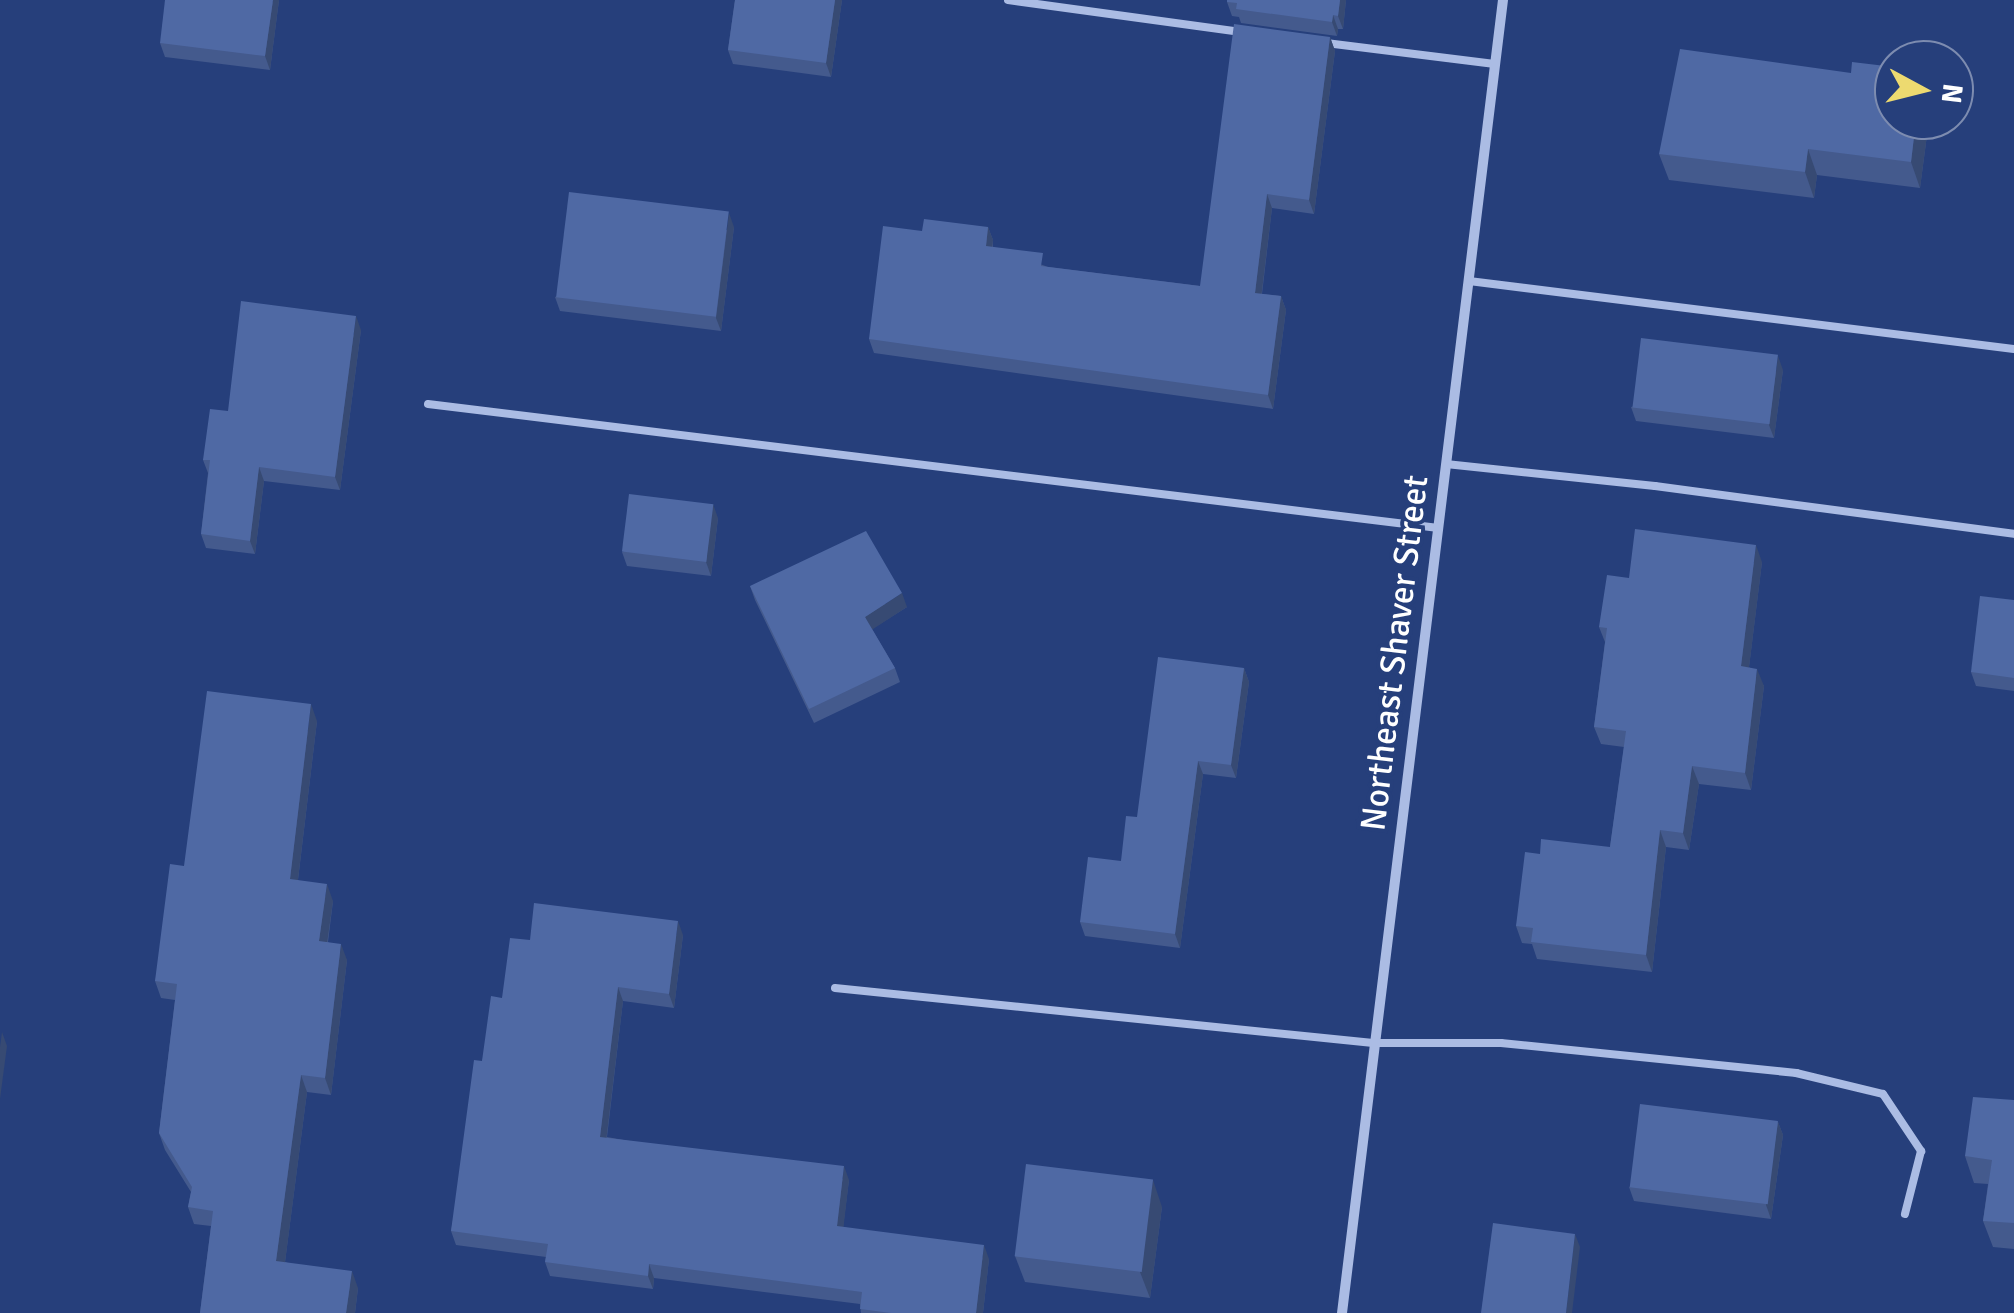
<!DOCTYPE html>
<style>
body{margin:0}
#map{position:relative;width:2014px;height:1313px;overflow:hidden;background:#263f7b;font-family:Signika,sans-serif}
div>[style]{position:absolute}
.service>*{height:8px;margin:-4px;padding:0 4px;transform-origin:4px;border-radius:4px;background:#abbce4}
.minor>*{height:10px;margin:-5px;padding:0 5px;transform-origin:5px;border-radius:5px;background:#abbce4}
.wall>*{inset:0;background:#445a8d}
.shaded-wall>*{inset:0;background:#374a73}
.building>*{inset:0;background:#4f69a4;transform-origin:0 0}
span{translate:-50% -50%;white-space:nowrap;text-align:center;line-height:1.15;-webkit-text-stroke:8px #263f7b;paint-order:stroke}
.street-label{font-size:35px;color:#fff}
.north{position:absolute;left:1874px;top:40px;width:100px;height:100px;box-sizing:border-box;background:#263f7b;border:2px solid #7d8cb0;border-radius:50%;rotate:97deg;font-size:28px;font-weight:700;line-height:40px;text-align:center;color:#fff}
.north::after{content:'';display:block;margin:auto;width:35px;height:45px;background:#edda70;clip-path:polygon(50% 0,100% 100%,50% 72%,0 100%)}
</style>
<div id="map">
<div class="service">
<div style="left:1008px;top:0;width:237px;rotate:7.8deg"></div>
<div style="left:1326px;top:43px;width:170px;rotate:7.1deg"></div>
<div style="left:1469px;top:281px;width:549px;rotate:7.11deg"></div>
<div style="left:428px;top:404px;width:1018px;rotate:7deg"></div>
<div style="left:1446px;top:464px;width:210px;rotate:6deg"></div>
<div style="left:1655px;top:486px;width:362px;rotate:7.6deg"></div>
<div style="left:835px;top:988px;width:541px;rotate:5.84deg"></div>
<div style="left:1373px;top:1043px;width:128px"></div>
<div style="left:1501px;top:1043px;width:297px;rotate:5.8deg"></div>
<div style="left:1796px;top:1073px;width:89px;rotate:13.6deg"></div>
<div style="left:1883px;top:1094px;width:69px;rotate:56.3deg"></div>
<div style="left:1921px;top:1151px;width:65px;rotate:104.3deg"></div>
</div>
<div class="minor">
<div style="left:1342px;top:1313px;width:1323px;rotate:-83.01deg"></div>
</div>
<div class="wall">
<div style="clip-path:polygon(279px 0,270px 70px,165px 57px,160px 43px)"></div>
<div style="clip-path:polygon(735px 0,842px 0,831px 77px,733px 64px,728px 50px)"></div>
<div style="clip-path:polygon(1346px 0,1343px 29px,1338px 29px,1337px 36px,1241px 23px,1239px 17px,1232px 16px,1227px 2px)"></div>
<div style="clip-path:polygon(1330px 37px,1335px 51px,1314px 214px,1272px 208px,1262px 294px,1281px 296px,1286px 310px,1273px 409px,874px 353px,869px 339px,922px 231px,988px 227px,993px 240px,993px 247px,1048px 267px,1200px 286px)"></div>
<div style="clip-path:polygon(1929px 120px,1920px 188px,1817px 175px,1814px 198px,1669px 180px,1659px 154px)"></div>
<div style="clip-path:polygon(734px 227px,721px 331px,560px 311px,555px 297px)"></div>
<div style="clip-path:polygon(361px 330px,340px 490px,264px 481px,255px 554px,206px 548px,201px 534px,208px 473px,203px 460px,228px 411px)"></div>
<div style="clip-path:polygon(1783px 370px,1774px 438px,1636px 421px,1631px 407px)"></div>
<div style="clip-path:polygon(718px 518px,711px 576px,627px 566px,622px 552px)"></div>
<div style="clip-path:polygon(1762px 562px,1749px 667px,1764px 686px,1751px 790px,1699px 784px,1689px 850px,1666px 847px,1652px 972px,1537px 959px,1532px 944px,1522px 943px,1516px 926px,1540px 854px,1610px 847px,1624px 747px,1601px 744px,1594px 727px,1605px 642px,1599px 627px,1629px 578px)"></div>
<div style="clip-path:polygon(750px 586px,907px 607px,872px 629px,895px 668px,900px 682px,814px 723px,755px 600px)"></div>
<div style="clip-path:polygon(2014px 600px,2014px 691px,1976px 686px,1971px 672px)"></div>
<div style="clip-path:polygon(1244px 668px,1249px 682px,1236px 778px,1203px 774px,1180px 948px,1085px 936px,1080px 922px,1121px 861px,1137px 817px)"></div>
<div style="clip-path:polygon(317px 721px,298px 880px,333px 901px,328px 942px,347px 960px,331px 1095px,307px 1092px,285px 1262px,358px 1288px,355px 1313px,200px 1313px,211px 1226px,194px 1224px,188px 1207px,191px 1192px,165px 1150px,159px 1133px,175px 1000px,161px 998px,155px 981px,184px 866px)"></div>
<div style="clip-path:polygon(683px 935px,674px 1008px,623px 1001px,607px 1137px,849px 1180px,843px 1227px,989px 1259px,983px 1313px,861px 1313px,860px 1304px,654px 1278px,653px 1289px,550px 1276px,545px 1262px,546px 1257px,456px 1245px,451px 1231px,482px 1061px,502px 998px,530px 940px)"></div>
<div style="clip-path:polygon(2014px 1100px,2014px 1249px,1993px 1247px,1983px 1221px,1988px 1184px,1974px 1183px,1965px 1156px)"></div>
<div style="clip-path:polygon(1778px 1122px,1783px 1135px,1771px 1219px,1634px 1201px,1629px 1187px)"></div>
<div style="clip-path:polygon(1162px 1207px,1150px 1298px,1025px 1282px,1015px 1256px)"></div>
</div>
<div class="shaded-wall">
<div style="clip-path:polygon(273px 0,279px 0,270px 70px,265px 56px)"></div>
<div style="clip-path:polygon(835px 0,842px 0,831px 77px,826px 63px)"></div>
<div style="clip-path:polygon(1340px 0,1346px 0,1343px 29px,1338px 16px)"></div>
<div style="clip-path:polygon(1333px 15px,1338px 29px,1337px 36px,1332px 22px)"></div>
<div style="clip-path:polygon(1330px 37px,1335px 51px,1314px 214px,1309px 200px)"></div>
<div style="clip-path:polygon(1916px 120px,1929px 120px,1920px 188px,1911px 162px)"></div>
<div style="clip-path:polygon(1808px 149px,1817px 175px,1814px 198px,1805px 172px)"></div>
<div style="clip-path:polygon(1267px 194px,1272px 208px,1260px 307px,1255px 293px)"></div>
<div style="clip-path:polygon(729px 213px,734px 227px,721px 331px,716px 318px)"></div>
<div style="clip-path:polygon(988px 227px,993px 240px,991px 260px,986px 246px)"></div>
<div style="clip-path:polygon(1281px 296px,1286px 310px,1273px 409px,1268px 395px)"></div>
<div style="clip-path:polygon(356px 316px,361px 330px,340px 490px,335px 477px)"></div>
<div style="clip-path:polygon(1778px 356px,1783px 370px,1774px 438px,1769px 425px)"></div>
<div style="clip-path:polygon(259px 467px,264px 481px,255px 554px,250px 541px)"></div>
<div style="clip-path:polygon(713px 504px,718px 518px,711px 576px,706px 562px)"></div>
<div style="clip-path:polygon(1756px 545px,1762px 562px,1747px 684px,1741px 666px)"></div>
<div style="clip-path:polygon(902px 593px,907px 607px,870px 631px,865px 617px)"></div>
<div style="clip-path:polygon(1244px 668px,1249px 682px,1236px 778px,1231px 765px)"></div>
<div style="clip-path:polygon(1757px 669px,1764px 686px,1751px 790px,1745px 773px)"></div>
<div style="clip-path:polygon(311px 704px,317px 721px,296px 896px,290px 879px)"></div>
<div style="clip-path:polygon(1198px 761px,1203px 774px,1180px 948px,1175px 934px)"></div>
<div style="clip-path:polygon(1692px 766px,1699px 784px,1689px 850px,1683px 833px)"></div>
<div style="clip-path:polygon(1660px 830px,1666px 847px,1652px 972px,1646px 955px)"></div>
<div style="clip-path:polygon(327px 884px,333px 901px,325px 958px,319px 941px)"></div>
<div style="clip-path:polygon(678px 921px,683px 935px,674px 1008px,669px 994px)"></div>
<div style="clip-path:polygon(341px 944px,347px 960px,331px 1095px,325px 1078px)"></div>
<div style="clip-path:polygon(618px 987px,623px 1001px,605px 1150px,600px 1137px)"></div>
<div style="clip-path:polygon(2px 1032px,7px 1046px,0 1099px,0 1047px)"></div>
<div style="clip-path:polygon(301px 1075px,307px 1092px,283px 1278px,276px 1261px)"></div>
<div style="clip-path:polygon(1778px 1122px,1783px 1135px,1771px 1219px,1766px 1205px)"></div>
<div style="clip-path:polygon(844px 1166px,849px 1180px,842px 1240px,837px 1226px)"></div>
<div style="clip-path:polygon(1153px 1180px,1162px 1207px,1150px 1298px,1140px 1272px)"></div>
<div style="clip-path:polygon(1575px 1234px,1580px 1247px,1572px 1313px,1566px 1313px)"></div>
<div style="clip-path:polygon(984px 1245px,989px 1259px,983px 1313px,976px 1313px)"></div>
<div style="clip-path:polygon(649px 1264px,654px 1278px,653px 1289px,648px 1276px)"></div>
<div style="clip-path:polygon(352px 1271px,358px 1288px,355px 1313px,346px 1313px)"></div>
</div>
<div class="building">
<div style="clip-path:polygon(165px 0,273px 0,265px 56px,160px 43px)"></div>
<div style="clip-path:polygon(735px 0,835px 0,826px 63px,728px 50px)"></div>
<div style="clip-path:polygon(1227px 0,1340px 0,1338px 16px,1333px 15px,1332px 22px,1236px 9px,1237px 3px,1227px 2px)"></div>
<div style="clip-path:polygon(1234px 24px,1330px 37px,1309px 200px,1267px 194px,1255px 293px,1281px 296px,1268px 395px,869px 339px,883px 226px,922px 231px,924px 219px,988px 227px,986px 246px,1043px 253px,1041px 266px,1200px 286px)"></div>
<div style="clip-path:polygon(1680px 49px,1851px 73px,1852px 62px,1894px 67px,1894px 120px,1916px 120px,1911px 162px,1808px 149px,1805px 172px,1659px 154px)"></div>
<div style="left:569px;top:192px;width:161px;height:106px;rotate:7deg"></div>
<div style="clip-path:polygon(241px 301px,356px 316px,335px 477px,259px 467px,250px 541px,201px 534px,210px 460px,203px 460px,210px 409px,228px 411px)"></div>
<div style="left:1641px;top:338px;width:138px;height:70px;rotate:7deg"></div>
<div style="left:629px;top:494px;width:85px;height:58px;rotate:7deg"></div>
<div style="clip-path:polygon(1635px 529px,1756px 545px,1741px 666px,1757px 669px,1745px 773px,1692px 766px,1683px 833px,1660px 830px,1646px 955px,1531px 942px,1533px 928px,1516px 926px,1525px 852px,1540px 854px,1541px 839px,1610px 847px,1626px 731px,1594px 727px,1607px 628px,1599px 627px,1607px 575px,1629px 578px)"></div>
<div style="clip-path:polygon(866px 531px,902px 593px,865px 617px,895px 668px,809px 709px,750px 586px)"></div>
<div style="clip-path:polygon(1980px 596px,2014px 600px,2014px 678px,1971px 672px)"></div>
<div style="clip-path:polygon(1158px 657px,1244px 668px,1231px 765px,1198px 761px,1175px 934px,1080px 922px,1088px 857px,1121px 861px,1126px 816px,1137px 817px)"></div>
<div style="clip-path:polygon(207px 691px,311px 704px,290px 879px,327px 884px,319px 941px,341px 944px,325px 1078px,301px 1075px,276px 1261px,352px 1271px,346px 1313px,200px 1313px,213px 1211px,188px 1207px,192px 1187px,159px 1133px,177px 984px,155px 981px,170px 864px,184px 866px)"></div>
<div style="clip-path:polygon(534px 903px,678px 921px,669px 994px,618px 987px,600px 1137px,844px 1166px,837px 1226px,984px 1245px,976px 1313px,891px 1313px,860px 1309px,862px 1292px,649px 1264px,648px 1276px,545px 1262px,548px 1244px,451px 1231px,474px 1060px,482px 1061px,491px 996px,502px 998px,510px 938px,530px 940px)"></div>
<div style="clip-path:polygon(1973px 1097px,2014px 1100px,2014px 1223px,1983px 1221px,1992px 1160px,1965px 1156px)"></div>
<div style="left:1640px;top:1104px;width:139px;height:84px;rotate:7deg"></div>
<div style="left:1026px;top:1164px;width:128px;height:93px;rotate:7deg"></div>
<div style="clip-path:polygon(1493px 1223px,1575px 1234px,1566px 1313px,1481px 1313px)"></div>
</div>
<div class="street-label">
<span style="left:1395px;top:653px;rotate:-83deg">Northeast Shaver Street</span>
</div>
<div class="north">N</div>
</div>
